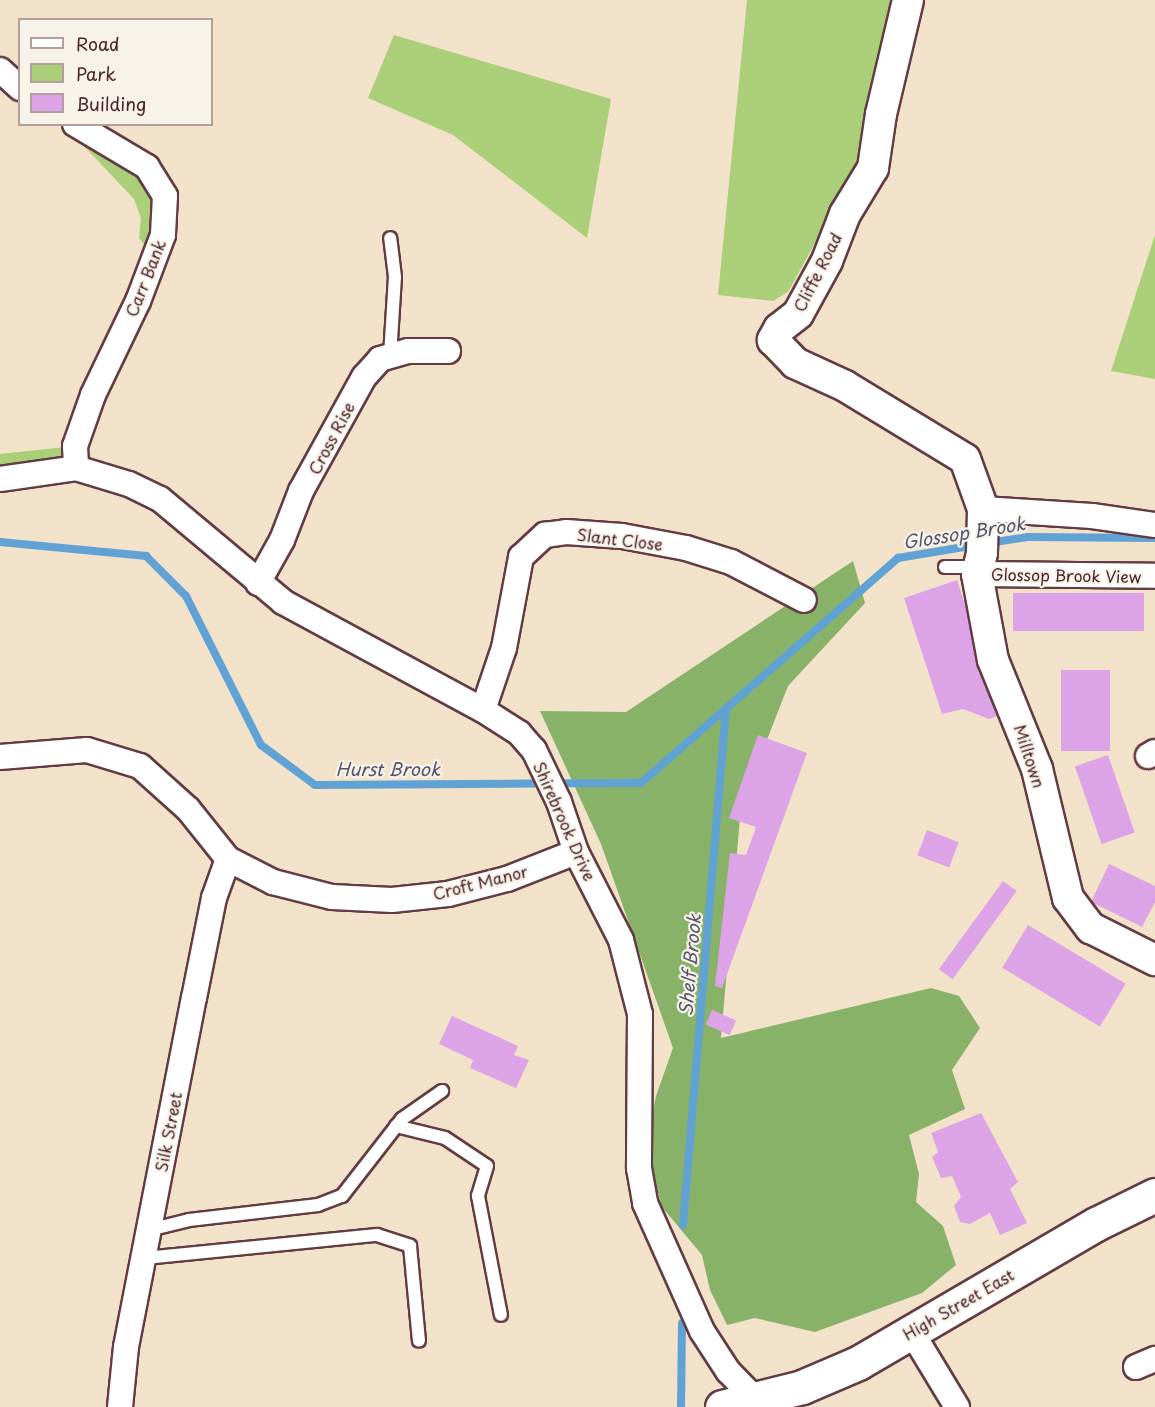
<!DOCTYPE html>
<style>
body{margin:0}
#map{position:relative;width:1155px;height:1407px;overflow:hidden;background:#f3e2ca;font-family:"Playpen Sans",sans-serif}
div>[style]{position:absolute}
.green>*{inset:0;background:#abcf78}
.forest>*{inset:0;background:#88b268}
.stream>*{height:8px;margin:-4px;padding:0 4px;transform-origin:4px;border-radius:4px;background:#61a2d4}
.building>*{inset:0;background:#dca4e6;transform-origin:0 0}
.roads{filter:drop-shadow(2px 0 #633c43) drop-shadow(-2px 0 #633c43) drop-shadow(0 2px #633c43) drop-shadow(0 -2px #633c43)}
.service>*{height:12px;margin:-6px;padding:0 6px;transform-origin:6px;border-radius:6px;background:#fff}
.minor>*{height:24px;margin:-12px;padding:0 12px;transform-origin:12px;border-radius:12px;background:#fff}
.tertiary>*{height:30px;margin:-15px;padding:0 15px;transform-origin:15px;border-radius:15px;background:#fff}
.primary>*{height:33px;margin:-16.5px;padding:0 16.5px;transform-origin:16.5px;border-radius:16.5px;background:#fff}
span{translate:-50% -50%;white-space:nowrap;text-align:center;line-height:1.15;-webkit-text-stroke:4.5px #f7f3e8;paint-order:stroke}
.street-label{font-size:16px;color:#4a1f2b}
.water-label{font-size:18px;color:#53536f;font-style:italic}
.legend{position:absolute;left:18px;top:18px;width:195px;height:108px;box-sizing:border-box;background:#f7f3e8;border:2px solid #b29e9c;margin:0;padding:8px 10px;list-style:none;font-size:18px;color:#4a1f2b}
.legend li{display:flex;align-items:center;gap:12px;height:30px}
.legend b{width:30px;border:2px solid #b29e9c}
</style>
<div id="map">
<div class="green">
<div style="clip-path:polygon(747px 0,893px 0,861px 160px,788px 292px,773px 301px,718px 295px)"></div>
<div style="clip-path:polygon(394px 35px,611px 99px,587px 238px,453px 135px,368px 98px)"></div>
<div style="clip-path:polygon(81px 128px,165px 196px,154px 258px,139px 238px,141px 218px,134px 199px,81px 143px)"></div>
<div style="clip-path:polygon(1155px 235px,1155px 379px,1111px 371px)"></div>
<div style="clip-path:polygon(75px 446px,76px 468px,0 479px,0 454px)"></div>
</div>
<div class="forest">
<div style="clip-path:polygon(853px 561px,865px 603px,788px 686px,741px 806px,721px 1038px,931px 988px,959px 996px,980px 1028px,952px 1070px,965px 1109px,909px 1135px,919px 1174px,916px 1202px,943px 1226px,956px 1265px,922px 1293px,815px 1332px,755px 1318px,727px 1325px,710px 1290px,702px 1255px,662px 1207px,646px 1149px,656px 1096px,673px 1048px,601px 844px,540px 711px,626px 712px)"></div>
</div>
<div class="stream">
<div style="left:0;top:542px;width:147px;rotate:5.5deg"></div>
<div style="left:146px;top:556px;width:57px;rotate:45deg"></div>
<div style="left:186px;top:596px;width:167px;rotate:63.3deg"></div>
<div style="left:261px;top:745px;width:67px;rotate:36.5deg"></div>
<div style="left:315px;top:785px;width:326px;rotate:-0.4deg"></div>
<div style="left:641px;top:783px;width:342px;rotate:-41.2deg"></div>
<div style="left:898px;top:558px;width:79px;rotate:-9.5deg"></div>
<div style="left:988px;top:543px;width:40px;rotate:-8.5deg"></div>
<div style="left:1028px;top:537px;width:127px;rotate:0.5deg"></div>
<div style="left:683px;top:1225px;width:518px;rotate:-85.24deg"></div>
<div style="left:681px;top:1407px;width:84px;rotate:-89.3deg"></div>
</div>
<div class="building">
<div style="clip-path:polygon(957px 580px,1000px 715px,989px 719px,963px 709px,942px 714px,904px 598px)"></div>
<div style="left:1013px;top:593px;width:131px;height:38px"></div>
<div style="left:1061px;top:670px;width:49px;height:81px"></div>
<div style="clip-path:polygon(758px 735px,807px 753px,722px 988px,715px 986px,730px 853px,746px 855px,756px 827px,729px 818px)"></div>
<div style="left:1108px;top:755px;width:82px;height:35px;rotate:71deg"></div>
<div style="left:927px;top:830px;width:34px;height:27px;rotate:21deg"></div>
<div style="clip-path:polygon(1109px 864px,1155px 886px,1155px 902px,1142px 927px,1091px 902px)"></div>
<div style="left:1003px;top:881px;width:17px;height:109px;rotate:36deg"></div>
<div style="left:1028px;top:925px;width:114px;height:50px;rotate:31deg"></div>
<div style="left:712px;top:1010px;width:26px;height:16px;rotate:23deg"></div>
<div style="clip-path:polygon(452px 1016px,518px 1046px,514px 1055px,529px 1060px,516px 1088px,470px 1068px,473px 1060px,439px 1044px)"></div>
<div style="clip-path:polygon(981px 1113px,1018px 1182px,1010px 1189px,1027px 1223px,1000px 1235px,990px 1213px,970px 1224px,960px 1222px,954px 1206px,961px 1197px,952px 1176px,941px 1178px,932px 1157px,938px 1152px,931px 1133px)"></div>
</div>
<div class="roads">
<div class="service">
<div style="left:390px;top:356px;width:79px;rotate:-86.4deg"></div>
<div style="left:395px;top:277px;width:39px;rotate:-97deg"></div>
<div style="left:945px;top:567px;width:32px"></div>
<div style="left:396px;top:1126px;width:50px;rotate:13.8deg"></div>
<div style="left:445px;top:1138px;width:50px;rotate:33.7deg"></div>
<div style="left:487px;top:1166px;width:31px;rotate:107deg"></div>
<div style="left:478px;top:1196px;width:121px;rotate:79.1deg"></div>
<div style="left:149px;top:1230px;width:41px;rotate:-14deg"></div>
<div style="left:189px;top:1220px;width:130px;rotate:-6.6deg"></div>
<div style="left:318px;top:1205px;width:26px;rotate:-21deg"></div>
<div style="left:342px;top:1196px;width:98px;rotate:-52.1deg"></div>
<div style="left:402px;top:1119px;width:49px;rotate:-35deg"></div>
<div style="left:145px;top:1258px;width:233px;rotate:-5.7deg"></div>
<div style="left:377px;top:1235px;width:35px;rotate:18deg"></div>
<div style="left:410px;top:1246px;width:95px;rotate:84.6deg"></div>
</div>
<div class="minor">
<div style="left:0;top:70px;width:27px;rotate:42deg"></div>
<div style="left:75px;top:124px;width:84px;rotate:30.8deg"></div>
<div style="left:147px;top:167px;width:34px;rotate:58deg"></div>
<div style="left:165px;top:196px;width:39px;rotate:93deg"></div>
<div style="left:163px;top:235px;width:71px;rotate:110.7deg"></div>
<div style="left:138px;top:301px;width:104px;rotate:115.6deg"></div>
<div style="left:93px;top:395px;width:54px;rotate:109.4deg"></div>
<div style="left:75px;top:446px;width:22px;rotate:87deg"></div>
<div style="left:0;top:479px;width:77px;rotate:-8.2deg"></div>
<div style="left:76px;top:468px;width:55px;rotate:16.8deg"></div>
<div style="left:129px;top:484px;width:34px;rotate:26deg"></div>
<div style="left:160px;top:499px;width:160px;rotate:39.9deg"></div>
<div style="left:283px;top:602px;width:227px;rotate:28.4deg"></div>
<div style="left:483px;top:710px;width:43px;rotate:32.6deg"></div>
<div style="left:519px;top:733px;width:23px;rotate:49deg"></div>
<div style="left:534px;top:750px;width:58px;rotate:64.3deg"></div>
<div style="left:559px;top:802px;width:53px;rotate:71.2deg"></div>
<div style="left:576px;top:852px;width:99px;rotate:62.9deg"></div>
<div style="left:621px;top:940px;width:76px;rotate:75.6deg"></div>
<div style="left:640px;top:1014px;width:154px;rotate:90.4deg"></div>
<div style="left:639px;top:1168px;width:36px;rotate:80deg"></div>
<div style="left:645px;top:1203px;width:140px;rotate:66deg"></div>
<div style="left:702px;top:1331px;width:48px;rotate:57deg"></div>
<div style="left:728px;top:1371px;width:50px;rotate:45.8deg"></div>
<div style="left:983px;top:509px;width:109px;rotate:3.7deg"></div>
<div style="left:1092px;top:516px;width:64px;rotate:8.1deg"></div>
<div style="left:977px;top:574px;width:178px;rotate:0.6deg"></div>
<div style="left:258px;top:583px;width:49px;rotate:-60.8deg"></div>
<div style="left:282px;top:540px;width:53px;rotate:-68.8deg"></div>
<div style="left:301px;top:491px;width:130px;rotate:-61.1deg"></div>
<div style="left:364px;top:377px;width:24px;rotate:-48deg"></div>
<div style="left:380px;top:359px;width:29px;rotate:-16deg"></div>
<div style="left:408px;top:351px;width:40px"></div>
<div style="left:483px;top:710px;width:65px;rotate:-71.3deg"></div>
<div style="left:504px;top:648px;width:93px;rotate:-79.4deg"></div>
<div style="left:521px;top:557px;width:33px;rotate:-43deg"></div>
<div style="left:545px;top:535px;width:21px;rotate:-8deg"></div>
<div style="left:566px;top:532px;width:56px;rotate:4.1deg"></div>
<div style="left:622px;top:536px;width:65px;rotate:10.6deg"></div>
<div style="left:686px;top:548px;width:47px;rotate:17.3deg"></div>
<div style="left:731px;top:562px;width:82px;rotate:27.5deg"></div>
<div style="left:1148px;top:756px;width:8px;rotate:-30deg"></div>
<div style="left:0;top:757px;width:87px;rotate:-4.6deg"></div>
<div style="left:87px;top:750px;width:55px;rotate:16.8deg"></div>
<div style="left:140px;top:766px;width:64px;rotate:41.9deg"></div>
<div style="left:188px;top:809px;width:64px;rotate:51.3deg"></div>
<div style="left:228px;top:859px;width:51px;rotate:27.1deg"></div>
<div style="left:273px;top:882px;width:61px;rotate:14.3deg"></div>
<div style="left:332px;top:897px;width:60px;rotate:2.9deg"></div>
<div style="left:392px;top:900px;width:56px;rotate:-6.1deg"></div>
<div style="left:448px;top:894px;width:61px;rotate:-14.3deg"></div>
<div style="left:507px;top:879px;width:74px;rotate:-21.4deg"></div>
<div style="left:911px;top:1331px;width:89px;rotate:58.8deg"></div>
<div style="left:1136px;top:1367px;width:21px;rotate:-23deg"></div>
<div style="left:120px;top:1407px;width:60px;rotate:-84.3deg"></div>
<div style="left:126px;top:1347px;width:356px;rotate:-79deg"></div>
<div style="left:194px;top:998px;width:102px;rotate:-78.7deg"></div>
<div style="left:214px;top:898px;width:41px;rotate:-70.3deg"></div>
</div>
<div class="tertiary">
<div style="left:908px;top:0;width:117px;rotate:103.3deg"></div>
<div style="left:881px;top:114px;width:55px;rotate:98.4deg"></div>
<div style="left:873px;top:168px;width:54px;rotate:121.3deg"></div>
<div style="left:845px;top:214px;width:50px;rotate:111deg"></div>
<div style="left:827px;top:261px;width:60px;rotate:118.7deg"></div>
<div style="left:798px;top:314px;width:24px;rotate:142deg"></div>
<div style="left:779px;top:329px;width:13px;rotate:119deg"></div>
<div style="left:773px;top:340px;width:32px;rotate:46deg"></div>
<div style="left:795px;top:363px;width:55px;rotate:24.7deg"></div>
<div style="left:845px;top:386px;width:140px;rotate:31.3deg"></div>
<div style="left:965px;top:459px;width:53px;rotate:70.2deg"></div>
<div style="left:983px;top:509px;width:44px;rotate:91.3deg"></div>
<div style="left:982px;top:553px;width:22px;rotate:103deg"></div>
<div style="left:977px;top:574px;width:87px;rotate:79.5deg"></div>
<div style="left:993px;top:660px;width:118px;rotate:68deg"></div>
<div style="left:1037px;top:769px;width:133px;rotate:76.5deg"></div>
<div style="left:1068px;top:898px;width:38px;rotate:53deg"></div>
<div style="left:1091px;top:928px;width:72px;rotate:26.6deg"></div>
</div>
<div class="primary">
<div style="left:722px;top:1407px;width:82px;rotate:-14deg"></div>
<div style="left:802px;top:1387px;width:61px;rotate:-23.2deg"></div>
<div style="left:858px;top:1363px;width:276px;rotate:-30.3deg"></div>
<div style="left:1096px;top:1224px;width:66px;rotate:-26.2deg"></div>
</div>
</div>
<div class="street-label">
<span style="left:817px;top:272px;rotate:-63deg">Cliffe Road</span>
<span style="left:145px;top:278px;rotate:-68deg">Carr Bank</span>
<span style="left:331px;top:438px;rotate:-62deg">Cross Rise</span>
<span style="left:620px;top:539px;rotate:7deg">Slant Close</span>
<span style="left:1066px;top:575px;rotate:1deg">Glossop Brook View</span>
<span style="left:1030px;top:756px;rotate:72deg">Milltown</span>
<span style="left:565px;top:821px;rotate:66deg">Shirebrook Drive</span>
<span style="left:480px;top:882px;rotate:-14deg">Croft Manor</span>
<span style="left:168px;top:1132px;rotate:-79deg">Silk Street</span>
<span style="left:958px;top:1304px;rotate:-30deg">High Street East</span>
</div>
<div class="water-label">
<span style="left:964px;top:533px;rotate:-9deg">Glossop Brook</span>
<span style="left:388px;top:769px">Hurst Brook</span>
<span style="left:690px;top:965px;rotate:-85deg">Shelf Brook</span>
</div>
<ul class="legend">
<li><b style="height:8px;background:#fff"></b>Road</li>
<li><b style="height:16px;background:#abcf78"></b>Park</li>
<li><b style="height:16px;background:#dca4e6"></b>Building</li>
</ul>
</div>
